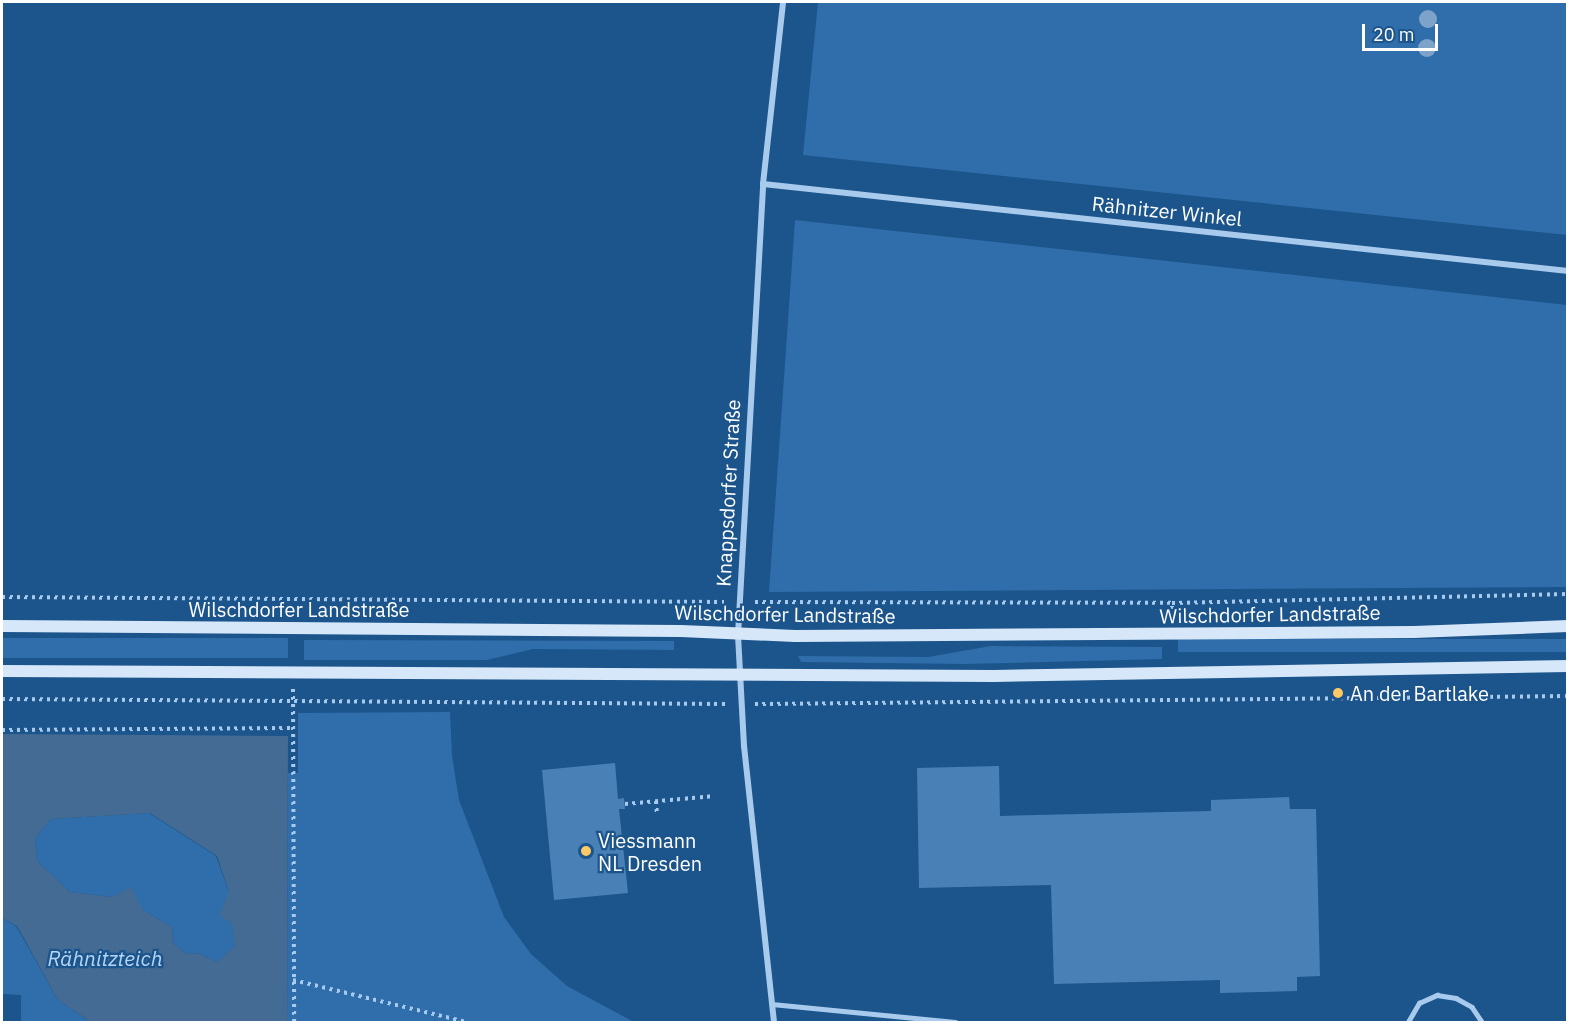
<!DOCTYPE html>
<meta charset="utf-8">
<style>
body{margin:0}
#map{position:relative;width:1569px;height:1024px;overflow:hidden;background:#1c548c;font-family:"IBM Plex Sans",sans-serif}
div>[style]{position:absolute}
.green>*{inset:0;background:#2f6eaa;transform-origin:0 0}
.water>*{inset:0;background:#436b93}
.building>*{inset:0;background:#4980b6}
.path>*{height:4px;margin-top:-2px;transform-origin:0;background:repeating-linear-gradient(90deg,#a8cbed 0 3px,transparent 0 7.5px)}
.lane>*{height:4.5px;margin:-2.25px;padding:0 2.25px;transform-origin:2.25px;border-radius:2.25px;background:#a8cbed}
.street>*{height:6px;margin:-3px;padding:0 3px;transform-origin:3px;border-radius:3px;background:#a8cbed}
.secondary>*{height:12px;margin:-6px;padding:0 6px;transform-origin:6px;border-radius:6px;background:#d5e7f9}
.trees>*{width:18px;height:18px;margin:-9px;border-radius:50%;background:#7ea3c8}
.dots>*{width:16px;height:16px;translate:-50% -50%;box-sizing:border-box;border:3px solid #1c548c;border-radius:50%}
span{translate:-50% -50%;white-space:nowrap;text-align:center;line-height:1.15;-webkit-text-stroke:4.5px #1c548c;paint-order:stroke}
.street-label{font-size:20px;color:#fff}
.poi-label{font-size:20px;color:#fff}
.left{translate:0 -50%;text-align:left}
.water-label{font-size:21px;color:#b4d5f4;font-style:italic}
.frame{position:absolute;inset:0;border:3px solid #fff;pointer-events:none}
.scale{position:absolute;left:1362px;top:24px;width:76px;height:27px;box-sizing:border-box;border:3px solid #fff;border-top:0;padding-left:8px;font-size:18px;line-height:21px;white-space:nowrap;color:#fff;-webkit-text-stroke:4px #1c548c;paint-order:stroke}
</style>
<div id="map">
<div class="green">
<div style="clip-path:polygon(818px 2px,1567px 2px,1567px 235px,803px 155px)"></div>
<div style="clip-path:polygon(795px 220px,1567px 305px,1567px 587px,769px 592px)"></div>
<div style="left:2px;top:638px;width:286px;height:20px"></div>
<div style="left:1567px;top:639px;width:13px;height:389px;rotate:90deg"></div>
<div style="clip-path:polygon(304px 640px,674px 641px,674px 650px,533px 649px,487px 660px,304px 660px)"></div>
<div style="clip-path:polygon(991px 646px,1162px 647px,1162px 659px,964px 664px,801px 662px,798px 656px,928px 657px)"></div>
<div style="clip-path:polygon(450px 712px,452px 756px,459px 800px,504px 917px,531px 954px,567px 986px,634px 1022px,287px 1022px,288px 773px,298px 773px,298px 713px)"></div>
<div style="clip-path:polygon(149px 813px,216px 856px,229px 892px,235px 946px,217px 962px,200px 954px,185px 953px,173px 943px,172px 927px,143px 910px,112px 897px,70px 892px,37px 861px,35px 838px,51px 819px)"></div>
<div style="clip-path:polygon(2px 918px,16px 926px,58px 1000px,91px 1022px,21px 1022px,21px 995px,2px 994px)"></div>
</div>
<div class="water">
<div style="clip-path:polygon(evenodd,2px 734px,288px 736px,287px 1022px,91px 1022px,58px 1000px,17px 926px,2px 918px,2px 734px,150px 813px,217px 856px,229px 892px,219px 915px,232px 924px,235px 946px,217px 962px,200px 954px,185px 953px,173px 943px,172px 927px,143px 910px,131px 887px,112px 897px,70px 892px,37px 861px,35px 838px,51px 819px,150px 813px)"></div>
</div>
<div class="building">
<div style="clip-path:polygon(615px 763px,618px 799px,624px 798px,625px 809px,619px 809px,628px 893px,554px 900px,542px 770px)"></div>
<div style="clip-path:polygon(999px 766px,1000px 816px,1211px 811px,1211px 800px,1289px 797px,1290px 809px,1316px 809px,1320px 976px,1297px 977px,1297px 991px,1220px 993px,1220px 980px,1054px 984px,1051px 885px,919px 888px,917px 768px)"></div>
</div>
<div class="path">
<div style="left:2px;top:597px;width:722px;rotate:0.4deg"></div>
<div style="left:755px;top:602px;width:417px;rotate:0.1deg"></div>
<div style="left:1172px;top:603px;width:396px;rotate:-1.3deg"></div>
<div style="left:1172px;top:617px;width:14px;rotate:-90deg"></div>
<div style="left:293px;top:689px;width:333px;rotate:89.8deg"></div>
<div style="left:2px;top:699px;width:725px;rotate:0.4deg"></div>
<div style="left:755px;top:704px;width:813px;rotate:-0.56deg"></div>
<div style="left:2px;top:730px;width:290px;rotate:-0.4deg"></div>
<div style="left:656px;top:801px;width:14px;rotate:86deg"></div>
<div style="left:625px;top:804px;width:90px;rotate:-5.1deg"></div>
<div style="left:293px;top:980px;width:178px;rotate:13.6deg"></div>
</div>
<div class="lane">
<div style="left:772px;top:1004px;width:184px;rotate:5.6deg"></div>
<div style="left:1408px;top:1022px;width:22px;rotate:-60deg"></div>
<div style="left:1419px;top:1003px;width:20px;rotate:-24deg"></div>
<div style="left:1437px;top:995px;width:19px;rotate:9deg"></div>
<div style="left:1456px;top:998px;width:18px;rotate:29deg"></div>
<div style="left:1472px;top:1007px;width:18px;rotate:56deg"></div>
</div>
<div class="street">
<div style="left:763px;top:184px;width:810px;rotate:6.17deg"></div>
<div style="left:774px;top:1022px;width:278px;rotate:-96.2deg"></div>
<div style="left:744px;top:746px;width:111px;rotate:-93.1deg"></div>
<div style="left:738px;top:635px;width:452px;rotate:-86.8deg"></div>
<div style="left:763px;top:184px;width:183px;rotate:-83.7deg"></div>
</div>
<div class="secondary">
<div style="left:2px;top:626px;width:679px;rotate:0.42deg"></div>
<div style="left:681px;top:631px;width:114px;rotate:2.5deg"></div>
<div style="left:795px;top:636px;width:619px;rotate:-0.37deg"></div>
<div style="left:1414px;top:632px;width:154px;rotate:-2.2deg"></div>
<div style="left:2px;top:671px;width:992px;rotate:0.29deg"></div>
<div style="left:994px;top:676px;width:574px;rotate:-1deg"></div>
</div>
<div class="trees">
<div style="left:1428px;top:19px"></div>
<div style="left:1427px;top:48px"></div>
</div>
<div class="dots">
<div style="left:1338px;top:693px;background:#fdc866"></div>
<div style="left:586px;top:851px;background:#fdc866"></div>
</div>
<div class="street-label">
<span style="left:1167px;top:211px;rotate:6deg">Rähnitzer Winkel</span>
<span style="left:728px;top:493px;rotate:-87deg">Knappsdorfer Straße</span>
<span style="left:299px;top:609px">Wilschdorfer Landstraße</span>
<span style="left:785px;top:614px;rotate:1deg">Wilschdorfer Landstraße</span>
<span style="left:1270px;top:614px;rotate:-1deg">Wilschdorfer Landstraße</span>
</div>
<div class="poi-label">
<span class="left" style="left:1350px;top:693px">An der Bartlake</span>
<span class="left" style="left:598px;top:852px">Viessmann<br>NL Dresden</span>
</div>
<div class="water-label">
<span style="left:105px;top:958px">Rähnitzteich</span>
</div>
<div class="frame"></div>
<div class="scale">20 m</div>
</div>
